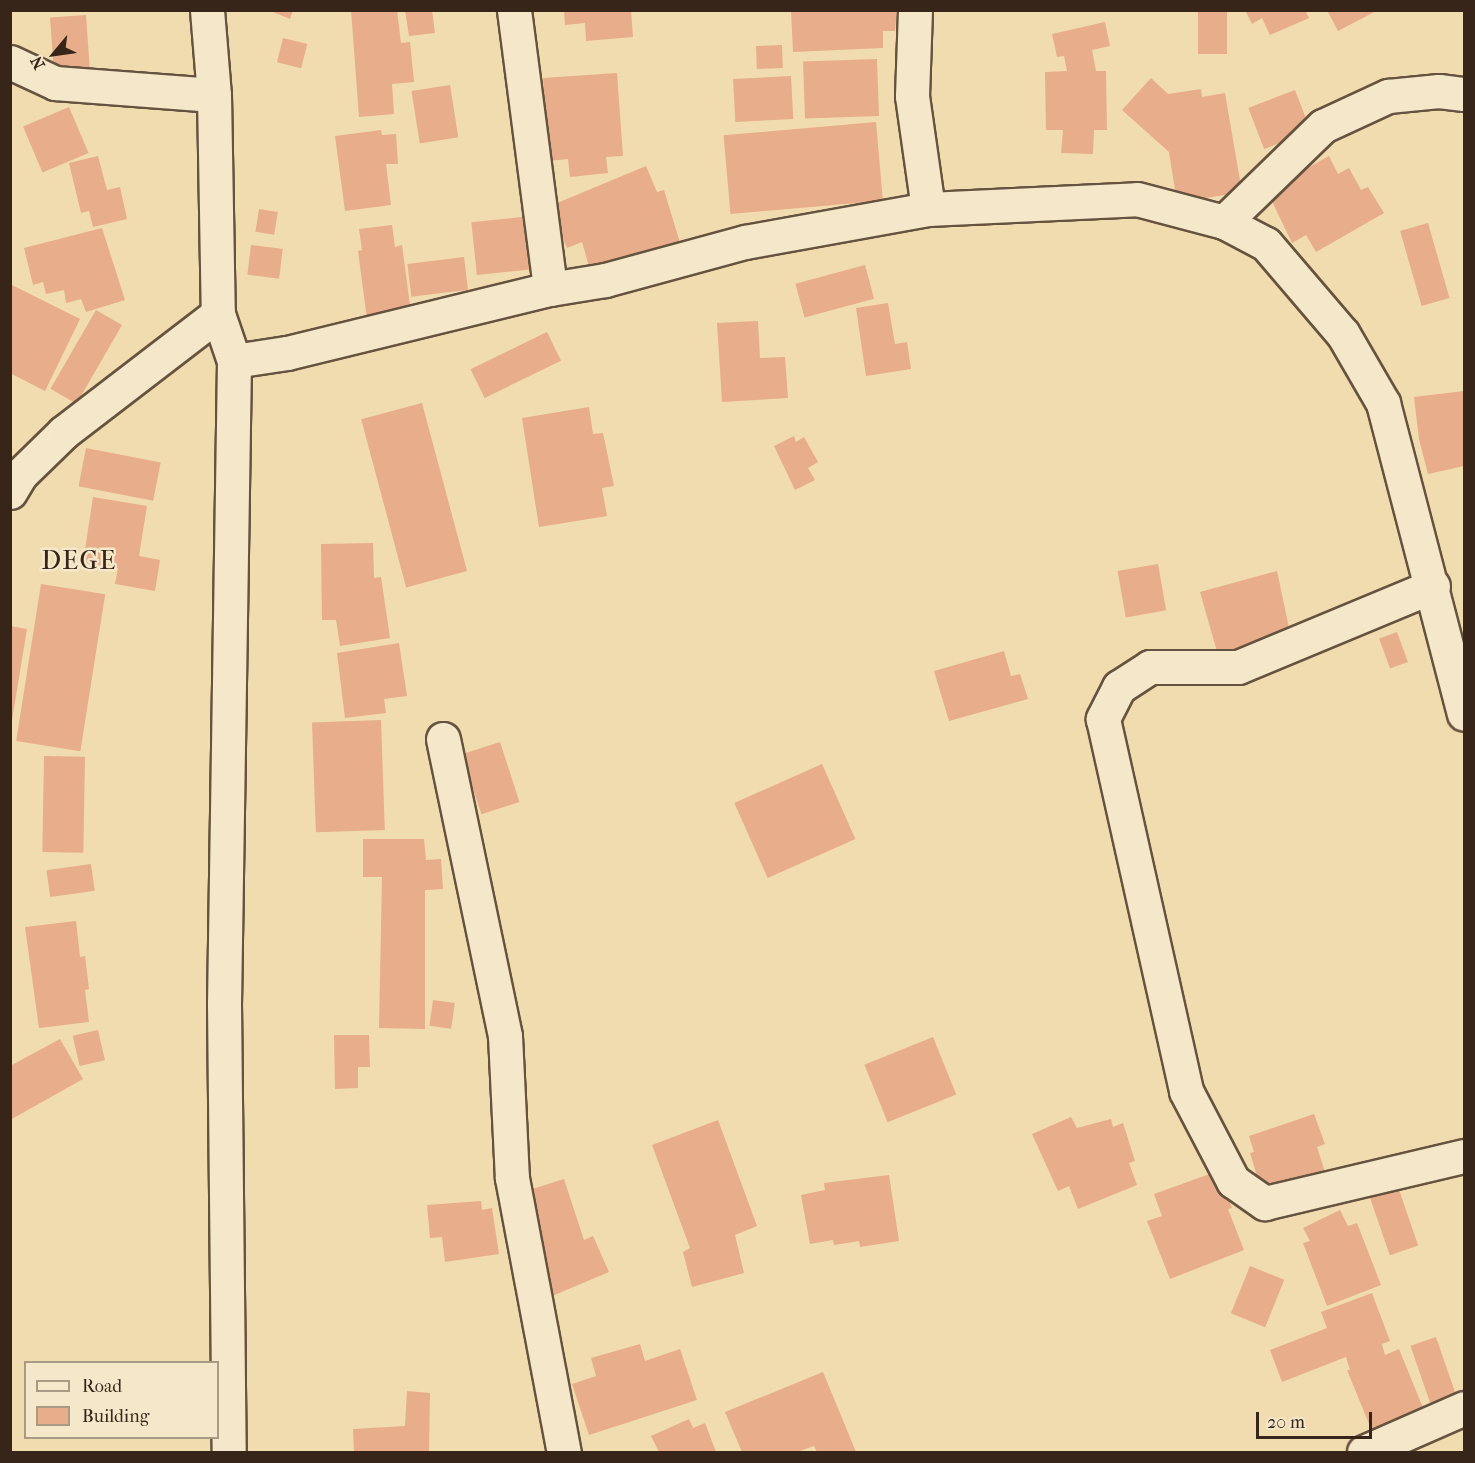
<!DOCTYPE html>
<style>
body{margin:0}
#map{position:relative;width:1475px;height:1463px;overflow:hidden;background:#f0dcae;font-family:"IM FELL French Canon",serif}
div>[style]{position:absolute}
.building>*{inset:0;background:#e8ad8a;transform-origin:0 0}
.roads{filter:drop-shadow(2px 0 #66533f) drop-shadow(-2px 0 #66533f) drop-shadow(0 2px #66533f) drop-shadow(0 -2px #66533f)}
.minor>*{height:33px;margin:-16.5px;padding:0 16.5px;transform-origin:16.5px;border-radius:16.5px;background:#f5e8ca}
.secondary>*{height:33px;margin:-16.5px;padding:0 16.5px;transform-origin:16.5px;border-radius:16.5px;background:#f5e8ca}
span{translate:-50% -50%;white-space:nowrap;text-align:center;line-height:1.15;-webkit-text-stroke:5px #f5e8ca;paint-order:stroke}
.quarter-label{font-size:26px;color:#38251a;letter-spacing:1.5px}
.frame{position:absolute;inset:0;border:12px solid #38251a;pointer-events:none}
.legend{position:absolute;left:24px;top:1361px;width:195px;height:78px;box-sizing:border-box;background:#f5e8ca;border:2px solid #a99a84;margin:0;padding:8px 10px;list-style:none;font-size:18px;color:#38251a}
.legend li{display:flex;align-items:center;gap:12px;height:30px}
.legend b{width:30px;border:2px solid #a99a84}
.north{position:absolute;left:24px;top:24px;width:60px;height:60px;-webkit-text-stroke:4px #f5e8ca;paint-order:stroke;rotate:241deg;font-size:16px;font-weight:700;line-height:24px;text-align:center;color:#38251a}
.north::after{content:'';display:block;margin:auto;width:21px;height:27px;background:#38251a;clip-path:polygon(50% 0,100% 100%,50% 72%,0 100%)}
.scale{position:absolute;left:1256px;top:1412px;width:116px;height:27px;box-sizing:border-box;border:3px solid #38251a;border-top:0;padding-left:8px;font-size:18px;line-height:21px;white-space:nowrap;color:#38251a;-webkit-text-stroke:4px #f5e8ca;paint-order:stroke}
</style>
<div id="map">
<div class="building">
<div style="clip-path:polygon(268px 10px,293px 10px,290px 19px)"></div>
<div style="clip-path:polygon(351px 10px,397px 10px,401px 43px,410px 42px,414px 82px,392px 84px,394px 114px,359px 117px)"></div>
<div style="clip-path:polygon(405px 10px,432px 10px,435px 33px,409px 36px)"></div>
<div style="clip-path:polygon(564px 10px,631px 10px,633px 37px,586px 41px,585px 23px,565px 25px)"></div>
<div style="clip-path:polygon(791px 10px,897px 10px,895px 31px,883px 31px,883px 48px,793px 52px)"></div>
<div style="left:1198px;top:10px;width:29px;height:44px"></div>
<div style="clip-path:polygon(1245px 10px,1305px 10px,1309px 18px,1270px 35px,1262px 18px,1252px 24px)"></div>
<div style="clip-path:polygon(1327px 10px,1378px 10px,1338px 31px)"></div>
<div style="left:86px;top:15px;width:53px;height:36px;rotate:86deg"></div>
<div style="clip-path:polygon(1105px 22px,1110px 46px,1092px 50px,1096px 71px,1106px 71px,1107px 130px,1094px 130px,1093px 154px,1061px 153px,1063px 130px,1046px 130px,1045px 72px,1067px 71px,1064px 56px,1057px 57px,1052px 34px)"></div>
<div style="left:283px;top:38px;width:25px;height:25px;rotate:14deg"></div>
<div style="left:782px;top:45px;width:23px;height:26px;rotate:88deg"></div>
<div style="left:877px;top:59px;width:57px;height:74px;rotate:88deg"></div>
<div style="clip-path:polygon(617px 73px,623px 156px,606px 157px,608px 173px,570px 177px,568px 159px,549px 161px,543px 78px)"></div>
<div style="left:791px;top:76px;width:43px;height:58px;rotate:87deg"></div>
<div style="clip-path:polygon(1151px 78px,1168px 94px,1201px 89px,1202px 97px,1225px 93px,1242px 192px,1177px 203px,1169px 152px,1122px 110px)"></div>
<div style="left:450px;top:85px;width:53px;height:39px;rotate:81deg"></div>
<div style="left:1295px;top:90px;width:44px;height:50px;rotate:69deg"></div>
<div style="left:69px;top:107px;width:50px;height:50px;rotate:67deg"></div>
<div style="left:876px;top:122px;width:79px;height:153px;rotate:85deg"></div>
<div style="clip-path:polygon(381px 130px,382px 135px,396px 134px,398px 164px,386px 164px,391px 205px,345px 211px,335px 136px)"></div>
<div style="clip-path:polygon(98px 156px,107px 190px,120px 187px,127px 219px,93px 227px,89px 211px,81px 213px,69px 163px)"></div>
<div style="clip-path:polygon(1329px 156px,1338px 174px,1349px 168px,1361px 190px,1368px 187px,1384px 213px,1316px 252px,1306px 235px,1292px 243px,1267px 191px)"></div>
<div style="clip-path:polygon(646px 166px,657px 192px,664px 190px,681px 246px,591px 273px,582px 242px,567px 248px,550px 206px)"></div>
<div style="left:259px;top:209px;width:19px;height:23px;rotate:9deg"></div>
<div style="left:531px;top:216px;width:53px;height:60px;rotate:84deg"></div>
<div style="left:1428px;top:223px;width:78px;height:29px;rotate:74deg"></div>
<div style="clip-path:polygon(392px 225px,395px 247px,402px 245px,411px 313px,367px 319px,358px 251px,362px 250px,359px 229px)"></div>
<div style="clip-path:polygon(102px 228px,125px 300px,86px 312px,81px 299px,66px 303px,64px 290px,46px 294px,43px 282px,33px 285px,24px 248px)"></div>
<div style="left:251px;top:245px;width:32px;height:30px;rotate:7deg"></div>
<div style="left:464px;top:257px;width:33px;height:57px;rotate:83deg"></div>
<div style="left:865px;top:265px;width:35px;height:72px;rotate:75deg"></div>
<div style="clip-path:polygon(10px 284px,80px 319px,45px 391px,10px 373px)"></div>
<div style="clip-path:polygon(888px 303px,895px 344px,907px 342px,911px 369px,866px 376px,856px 308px)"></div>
<div style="left:96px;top:310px;width:30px;height:91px;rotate:30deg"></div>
<div style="clip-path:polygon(758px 321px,760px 358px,785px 357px,788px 398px,722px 402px,717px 323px)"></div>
<div style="left:547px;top:332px;width:32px;height:85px;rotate:64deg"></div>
<div style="clip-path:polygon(1464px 391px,1464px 466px,1428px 474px,1419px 439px,1414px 397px)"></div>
<div style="left:422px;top:403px;width:174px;height:63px;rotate:75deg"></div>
<div style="clip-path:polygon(589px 407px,593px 434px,603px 433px,614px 486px,602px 488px,607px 516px,539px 527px,522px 418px)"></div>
<div style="clip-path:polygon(794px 436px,796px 442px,804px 437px,818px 462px,808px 468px,815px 480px,795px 490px,774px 446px)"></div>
<div style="left:86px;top:448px;width:76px;height:39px;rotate:11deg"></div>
<div style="clip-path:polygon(93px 497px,147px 506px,139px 556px,160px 560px,155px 591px,115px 584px,118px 568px,83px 563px)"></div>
<div style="clip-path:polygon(373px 543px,374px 578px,381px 577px,390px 638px,340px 646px,336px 620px,322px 620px,321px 544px)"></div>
<div style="left:1158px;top:564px;width:47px;height:41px;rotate:80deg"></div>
<div style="clip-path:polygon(1277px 571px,1289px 628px,1218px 655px,1200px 592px)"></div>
<div style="left:41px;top:584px;width:65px;height:159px;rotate:9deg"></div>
<div style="clip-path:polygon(10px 626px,27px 629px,12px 720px,10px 720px)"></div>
<div style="left:1397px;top:632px;width:32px;height:19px;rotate:70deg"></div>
<div style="clip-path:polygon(399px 643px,407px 696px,384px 699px,386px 713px,345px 718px,337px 653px)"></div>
<div style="clip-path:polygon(1004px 651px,1011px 676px,1020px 674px,1028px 699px,949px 721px,934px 671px)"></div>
<div style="left:381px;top:720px;width:110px;height:69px;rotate:88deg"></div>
<div style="left:500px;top:742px;width:63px;height:40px;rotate:72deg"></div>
<div style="left:44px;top:756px;width:41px;height:96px;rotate:1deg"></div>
<div style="left:822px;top:764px;width:82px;height:96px;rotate:66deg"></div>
<div style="clip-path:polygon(363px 839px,424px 839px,426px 860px,441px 859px,443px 889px,425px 890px,425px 1029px,379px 1028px,382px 877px,363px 877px)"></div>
<div style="left:91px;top:864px;width:27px;height:45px;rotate:82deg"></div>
<div style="clip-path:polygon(76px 921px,80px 957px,85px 956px,89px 989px,85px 990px,89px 1022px,39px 1028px,25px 927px)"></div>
<div style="left:433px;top:1000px;width:22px;height:26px;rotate:8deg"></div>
<div style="left:98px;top:1030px;width:31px;height:26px;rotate:77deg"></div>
<div style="clip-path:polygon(334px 1035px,369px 1035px,370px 1067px,358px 1067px,358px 1088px,335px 1089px)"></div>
<div style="left:933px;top:1037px;width:62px;height:74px;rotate:68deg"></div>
<div style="clip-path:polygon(60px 1039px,83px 1079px,10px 1120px,10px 1066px)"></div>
<div style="clip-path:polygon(1314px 1114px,1325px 1144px,1317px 1147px,1325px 1172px,1262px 1192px,1250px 1153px,1254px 1152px,1249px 1136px)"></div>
<div style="clip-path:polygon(1071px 1117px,1077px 1128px,1111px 1119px,1113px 1127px,1123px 1123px,1135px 1161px,1129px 1163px,1137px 1185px,1078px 1209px,1069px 1186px,1058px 1191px,1032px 1134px)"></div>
<div style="clip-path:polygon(718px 1120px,757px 1226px,735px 1235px,744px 1273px,692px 1287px,683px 1252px,690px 1248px,652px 1145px)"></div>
<div style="clip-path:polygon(1218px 1171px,1232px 1208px,1228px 1209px,1244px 1250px,1170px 1279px,1147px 1221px,1162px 1216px,1154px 1194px)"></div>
<div style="clip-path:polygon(889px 1175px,899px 1241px,860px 1247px,859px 1241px,834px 1245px,833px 1240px,810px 1244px,801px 1195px,825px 1190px,824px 1183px)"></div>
<div style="clip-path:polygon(564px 1179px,584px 1240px,593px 1236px,609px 1272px,552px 1296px,536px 1260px,526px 1191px)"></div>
<div style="left:1397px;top:1184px;width:65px;height:30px;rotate:71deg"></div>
<div style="clip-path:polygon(481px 1201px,482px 1210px,492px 1208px,499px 1254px,445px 1262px,442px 1237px,430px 1238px,427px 1205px)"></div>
<div style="clip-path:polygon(1340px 1210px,1348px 1226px,1357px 1223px,1381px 1285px,1327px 1306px,1303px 1243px,1310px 1241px,1303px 1228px)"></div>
<div style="left:1250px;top:1266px;width:37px;height:51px;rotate:22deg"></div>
<div style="clip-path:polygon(1372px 1293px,1390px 1341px,1382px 1344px,1385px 1355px,1399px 1349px,1428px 1420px,1376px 1441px,1347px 1370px,1350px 1370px,1346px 1357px,1282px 1382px,1270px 1350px,1327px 1328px,1321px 1312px)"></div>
<div style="left:1436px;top:1337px;width:65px;height:27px;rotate:71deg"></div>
<div style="clip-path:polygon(640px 1344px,645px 1361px,680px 1349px,697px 1400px,589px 1435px,572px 1384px,596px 1376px,591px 1358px)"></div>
<div style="clip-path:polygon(823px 1372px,856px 1452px,817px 1452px,814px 1446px,797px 1452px,742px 1452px,725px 1412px)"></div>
<div style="clip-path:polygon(407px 1391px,430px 1393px,429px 1452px,354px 1452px,353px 1429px,405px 1426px)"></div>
<div style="clip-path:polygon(689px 1419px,693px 1428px,705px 1423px,716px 1452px,659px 1452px,651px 1436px)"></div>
</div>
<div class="roads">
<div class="minor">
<div style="left:514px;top:10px;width:281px;rotate:82.6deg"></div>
<div style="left:915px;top:10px;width:86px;rotate:92deg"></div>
<div style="left:912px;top:96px;width:114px;rotate:81.9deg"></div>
<div style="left:10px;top:62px;width:50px;rotate:25deg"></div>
<div style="left:55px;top:83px;width:159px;rotate:4.3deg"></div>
<div style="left:1224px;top:222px;width:47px;rotate:27.6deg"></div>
<div style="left:1266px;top:244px;width:118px;rotate:49.5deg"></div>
<div style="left:1343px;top:334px;width:80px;rotate:59.9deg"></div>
<div style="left:1383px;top:403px;width:321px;rotate:75.4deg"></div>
<div style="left:234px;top:361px;width:54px;rotate:-8.6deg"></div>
<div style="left:287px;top:353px;width:271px;rotate:-13.7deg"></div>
<div style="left:550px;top:289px;width:56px;rotate:-9.3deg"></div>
<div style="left:605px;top:280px;width:145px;rotate:-15.2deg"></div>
<div style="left:745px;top:242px;width:186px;rotate:-10.2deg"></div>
<div style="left:928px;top:209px;width:209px;rotate:-2.7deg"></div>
<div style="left:1137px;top:199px;width:90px;rotate:14.8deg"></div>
<div style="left:1224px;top:222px;width:138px;rotate:-44.1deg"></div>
<div style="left:1323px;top:126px;width:72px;rotate:-24.8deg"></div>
<div style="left:1388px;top:96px;width:51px;rotate:-5.6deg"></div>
<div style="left:1439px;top:91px;width:25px;rotate:7deg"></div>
<div style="left:10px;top:492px;width:21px;rotate:-59deg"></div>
<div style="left:21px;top:474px;width:60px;rotate:-44.3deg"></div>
<div style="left:64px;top:432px;width:194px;rotate:-37.5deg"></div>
<div style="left:1433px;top:586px;width:211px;rotate:157.4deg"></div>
<div style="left:1238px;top:667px;width:88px;rotate:180deg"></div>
<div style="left:1150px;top:667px;width:37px;rotate:147deg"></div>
<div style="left:1119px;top:687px;width:36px;rotate:117deg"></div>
<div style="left:1103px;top:719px;width:381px;rotate:77.4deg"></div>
<div style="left:1186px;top:1091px;width:102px;rotate:62.4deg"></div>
<div style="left:1233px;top:1181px;width:39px;rotate:35deg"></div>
<div style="left:1265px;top:1203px;width:204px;rotate:-13.3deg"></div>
<div style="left:443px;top:739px;width:303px;rotate:78.2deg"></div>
<div style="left:505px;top:1036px;width:142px;rotate:87.2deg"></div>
<div style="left:512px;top:1178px;width:279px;rotate:79.3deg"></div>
<div style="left:1364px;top:1452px;width:109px;rotate:-23.7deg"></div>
</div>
<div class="secondary">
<div style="left:207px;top:10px;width:85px;rotate:85.3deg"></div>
<div style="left:214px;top:95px;width:219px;rotate:89deg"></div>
<div style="left:218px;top:314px;width:50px;rotate:71.2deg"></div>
<div style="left:234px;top:361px;width:642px;rotate:90.89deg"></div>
<div style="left:224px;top:1003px;width:449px;rotate:89.4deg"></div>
</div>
</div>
<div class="quarter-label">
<span style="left:79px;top:561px">DEGE</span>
</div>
<div class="frame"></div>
<ul class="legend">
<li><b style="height:8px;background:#f5e8ca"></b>Road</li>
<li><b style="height:16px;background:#e8ad8a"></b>Building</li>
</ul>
<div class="north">N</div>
<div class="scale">20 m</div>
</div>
